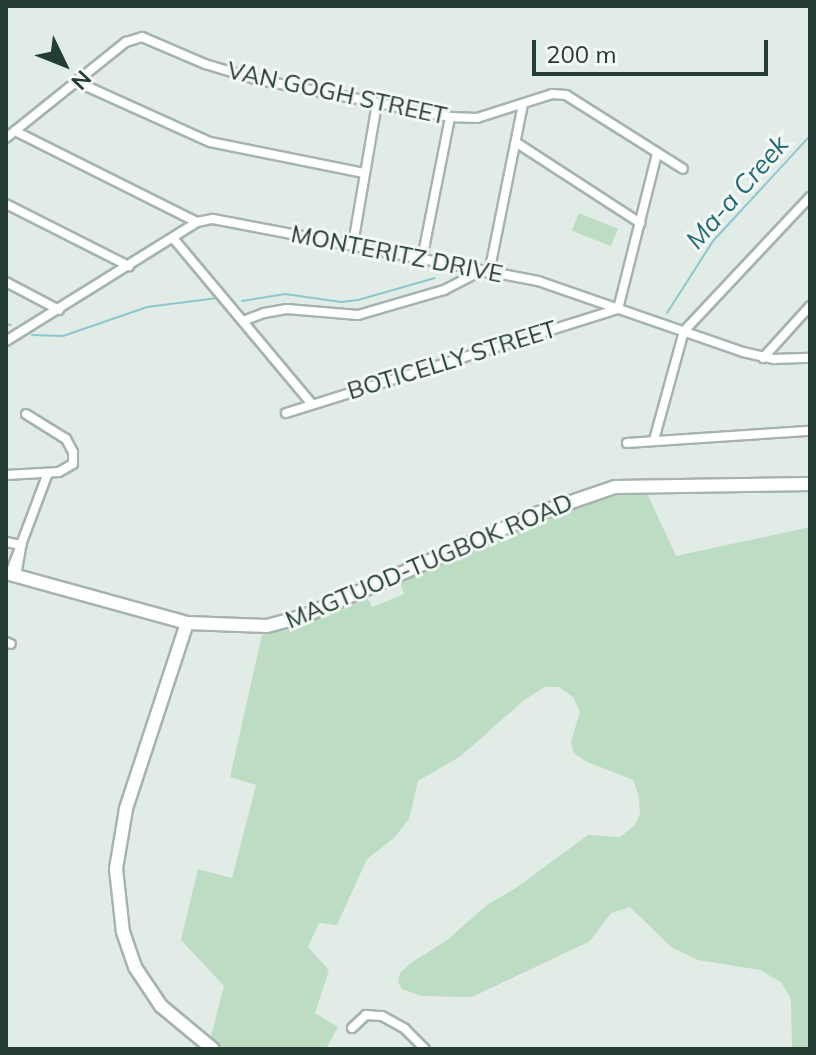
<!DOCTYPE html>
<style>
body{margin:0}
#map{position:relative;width:816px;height:1055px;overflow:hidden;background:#e2ece7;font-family:Mulish,sans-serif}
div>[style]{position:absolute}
.green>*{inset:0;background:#bcdcc3;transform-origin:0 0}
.stream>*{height:2px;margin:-1px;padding:0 1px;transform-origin:1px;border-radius:1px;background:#8dc7ce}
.roads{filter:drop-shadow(2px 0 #a5b4ae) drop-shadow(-2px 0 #a5b4ae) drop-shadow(0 2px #a5b4ae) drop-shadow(0 -2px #a5b4ae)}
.street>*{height:8px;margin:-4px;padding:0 4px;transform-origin:4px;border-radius:4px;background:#fff}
.secondary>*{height:12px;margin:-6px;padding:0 6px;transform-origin:6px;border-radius:6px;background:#fff}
span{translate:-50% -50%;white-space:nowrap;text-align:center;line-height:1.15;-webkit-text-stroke:6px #f3f8f5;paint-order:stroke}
.street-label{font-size:24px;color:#233c34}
.water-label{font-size:26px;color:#206b75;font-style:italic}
.frame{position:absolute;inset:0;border:8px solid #233c34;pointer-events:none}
.north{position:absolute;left:24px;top:24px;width:80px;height:80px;-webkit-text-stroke:6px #f3f8f5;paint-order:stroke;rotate:133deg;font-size:22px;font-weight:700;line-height:32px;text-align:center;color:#233c34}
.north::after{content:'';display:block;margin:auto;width:28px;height:36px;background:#233c34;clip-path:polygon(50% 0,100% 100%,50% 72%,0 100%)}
.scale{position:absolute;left:532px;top:40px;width:236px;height:36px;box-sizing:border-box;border:4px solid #233c34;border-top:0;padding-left:10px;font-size:24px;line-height:28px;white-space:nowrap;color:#233c34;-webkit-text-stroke:6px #f3f8f5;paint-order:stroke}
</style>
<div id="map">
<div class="green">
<div style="left:579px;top:213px;width:42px;height:19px;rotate:22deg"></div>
<div style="clip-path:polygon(622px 493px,647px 493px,676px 556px,810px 527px,810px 1049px,792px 1049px,791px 999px,781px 982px,760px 970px,698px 960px,671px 947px,630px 907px,611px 913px,590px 941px,472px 997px,421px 996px,402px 989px,398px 982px,400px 973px,412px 962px,446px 941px,487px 905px,516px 888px,588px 835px,620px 837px,635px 825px,640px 814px,639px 797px,633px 780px,585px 761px,573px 752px,571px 741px,580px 712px,573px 697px,559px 687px,544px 687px,523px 701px,461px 756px,418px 781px,409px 819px,394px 838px,367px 859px,337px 925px,319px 923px,308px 947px,329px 970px,315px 1013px,338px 1027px,326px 1049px,220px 1049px,210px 1040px,224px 986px,181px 940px,198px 869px,232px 878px,256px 785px,230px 777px,262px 635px,295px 628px,366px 595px,372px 607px,404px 594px,400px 581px,582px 505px)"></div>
</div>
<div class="stream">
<div style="left:242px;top:301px;width:44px;rotate:-9.2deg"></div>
<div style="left:285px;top:294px;width:57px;rotate:8.1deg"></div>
<div style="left:341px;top:302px;width:17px;rotate:-7deg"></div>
<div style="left:358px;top:300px;width:80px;rotate:-15.9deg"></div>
<div style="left:667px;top:313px;width:85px;rotate:-57.4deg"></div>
<div style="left:713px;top:241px;width:143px;rotate:-47.3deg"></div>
<div style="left:6px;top:324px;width:5px;rotate:11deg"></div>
<div style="left:32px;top:335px;width:31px;rotate:2deg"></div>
<div style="left:63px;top:336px;width:89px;rotate:-19deg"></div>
<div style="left:147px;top:307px;width:71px;rotate:-7.3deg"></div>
</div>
<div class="roads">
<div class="street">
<div style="left:77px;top:82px;width:146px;rotate:24.3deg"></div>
<div style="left:210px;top:142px;width:157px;rotate:11.4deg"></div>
<div style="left:15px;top:131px;width:203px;rotate:26.6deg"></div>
<div style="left:6px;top:138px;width:154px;rotate:-38.7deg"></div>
<div style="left:126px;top:42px;width:17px;rotate:-17deg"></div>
<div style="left:142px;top:37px;width:69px;rotate:23.2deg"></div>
<div style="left:205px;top:64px;width:52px;rotate:16.7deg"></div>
<div style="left:255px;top:79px;width:199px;rotate:11deg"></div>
<div style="left:450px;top:117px;width:27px;rotate:2deg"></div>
<div style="left:477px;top:118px;width:79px;rotate:-17.7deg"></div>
<div style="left:552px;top:94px;width:14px;rotate:4deg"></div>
<div style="left:566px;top:95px;width:138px;rotate:32.3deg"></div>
<div style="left:517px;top:143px;width:147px;rotate:33deg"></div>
<div style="left:6px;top:204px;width:138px;rotate:26.8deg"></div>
<div style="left:173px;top:238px;width:215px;rotate:50.1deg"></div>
<div style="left:353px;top:244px;width:143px;rotate:-80.3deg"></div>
<div style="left:422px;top:259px;width:145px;rotate:-78.8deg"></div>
<div style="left:489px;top:273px;width:172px;rotate:-78.6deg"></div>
<div style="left:6px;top:282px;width:60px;rotate:27.8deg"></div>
<div style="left:243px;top:321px;width:22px;rotate:-21deg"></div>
<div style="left:264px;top:313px;width:23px;rotate:-10deg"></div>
<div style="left:287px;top:309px;width:71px;rotate:4.8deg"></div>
<div style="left:358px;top:315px;width:90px;rotate:-16.2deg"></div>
<div style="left:444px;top:290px;width:42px;rotate:-27.2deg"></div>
<div style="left:6px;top:341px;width:225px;rotate:-31.9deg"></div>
<div style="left:197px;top:222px;width:16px;rotate:-11deg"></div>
<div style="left:213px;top:219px;width:331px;rotate:10.8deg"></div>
<div style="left:538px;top:281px;width:217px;rotate:19.1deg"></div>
<div style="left:743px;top:352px;width:32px;rotate:13deg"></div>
<div style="left:774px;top:359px;width:36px;rotate:-2deg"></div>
<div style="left:763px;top:358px;width:70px;rotate:-47.9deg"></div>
<div style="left:286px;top:413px;width:348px;rotate:-17.4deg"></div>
<div style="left:618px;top:309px;width:160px;rotate:-75.9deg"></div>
<div style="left:654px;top:440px;width:113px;rotate:-74.6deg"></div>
<div style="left:684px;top:331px;width:184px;rotate:-46.8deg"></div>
<div style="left:627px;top:443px;width:183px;rotate:-3.8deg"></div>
<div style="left:6px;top:475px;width:53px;rotate:-3.2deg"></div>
<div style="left:59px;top:472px;width:16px;rotate:-30deg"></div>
<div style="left:73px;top:464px;width:12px;rotate:-90deg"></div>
<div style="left:73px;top:452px;width:15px;rotate:-118deg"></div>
<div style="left:66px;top:439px;width:47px;rotate:-148deg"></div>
<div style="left:6px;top:542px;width:16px;rotate:11deg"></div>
<div style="left:10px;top:574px;width:108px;rotate:-69.4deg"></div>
<div style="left:16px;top:576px;width:27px;rotate:-80deg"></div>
<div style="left:6px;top:642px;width:5px;rotate:22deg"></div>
<div style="left:352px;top:1028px;width:19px;rotate:-43deg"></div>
<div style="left:366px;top:1015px;width:16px;rotate:4deg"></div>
<div style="left:382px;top:1016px;width:26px;rotate:29deg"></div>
<div style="left:405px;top:1029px;width:28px;rotate:45deg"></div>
</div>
<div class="secondary">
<div style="left:6px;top:573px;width:188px;rotate:15.4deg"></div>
<div style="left:187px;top:623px;width:80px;rotate:2.1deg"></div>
<div style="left:267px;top:626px;width:38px;rotate:-15deg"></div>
<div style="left:304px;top:616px;width:253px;rotate:-23.7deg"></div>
<div style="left:536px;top:514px;width:83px;rotate:-18.9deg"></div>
<div style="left:615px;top:487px;width:195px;rotate:-0.9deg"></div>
<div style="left:187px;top:623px;width:196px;rotate:108.2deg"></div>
<div style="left:126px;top:809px;width:61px;rotate:99.5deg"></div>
<div style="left:116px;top:869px;width:63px;rotate:83.7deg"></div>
<div style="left:123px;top:932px;width:37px;rotate:71deg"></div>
<div style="left:135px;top:967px;width:47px;rotate:56.3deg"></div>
<div style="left:161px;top:1006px;width:67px;rotate:39.6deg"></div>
</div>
</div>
<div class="street-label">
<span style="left:337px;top:93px;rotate:12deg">VAN GOGH STREET</span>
<span style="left:397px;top:254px;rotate:11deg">MONTERITZ DRIVE</span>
<span style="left:452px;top:360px;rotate:-17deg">BOTICELLY STREET</span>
<span style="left:429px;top:561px;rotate:-23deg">MAGTUOD-TUGBOK ROAD</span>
</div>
<div class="water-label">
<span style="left:737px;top:192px;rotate:-49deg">Ma-a Creek</span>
</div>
<div class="frame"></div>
<div class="north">N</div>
<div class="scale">200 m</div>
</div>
